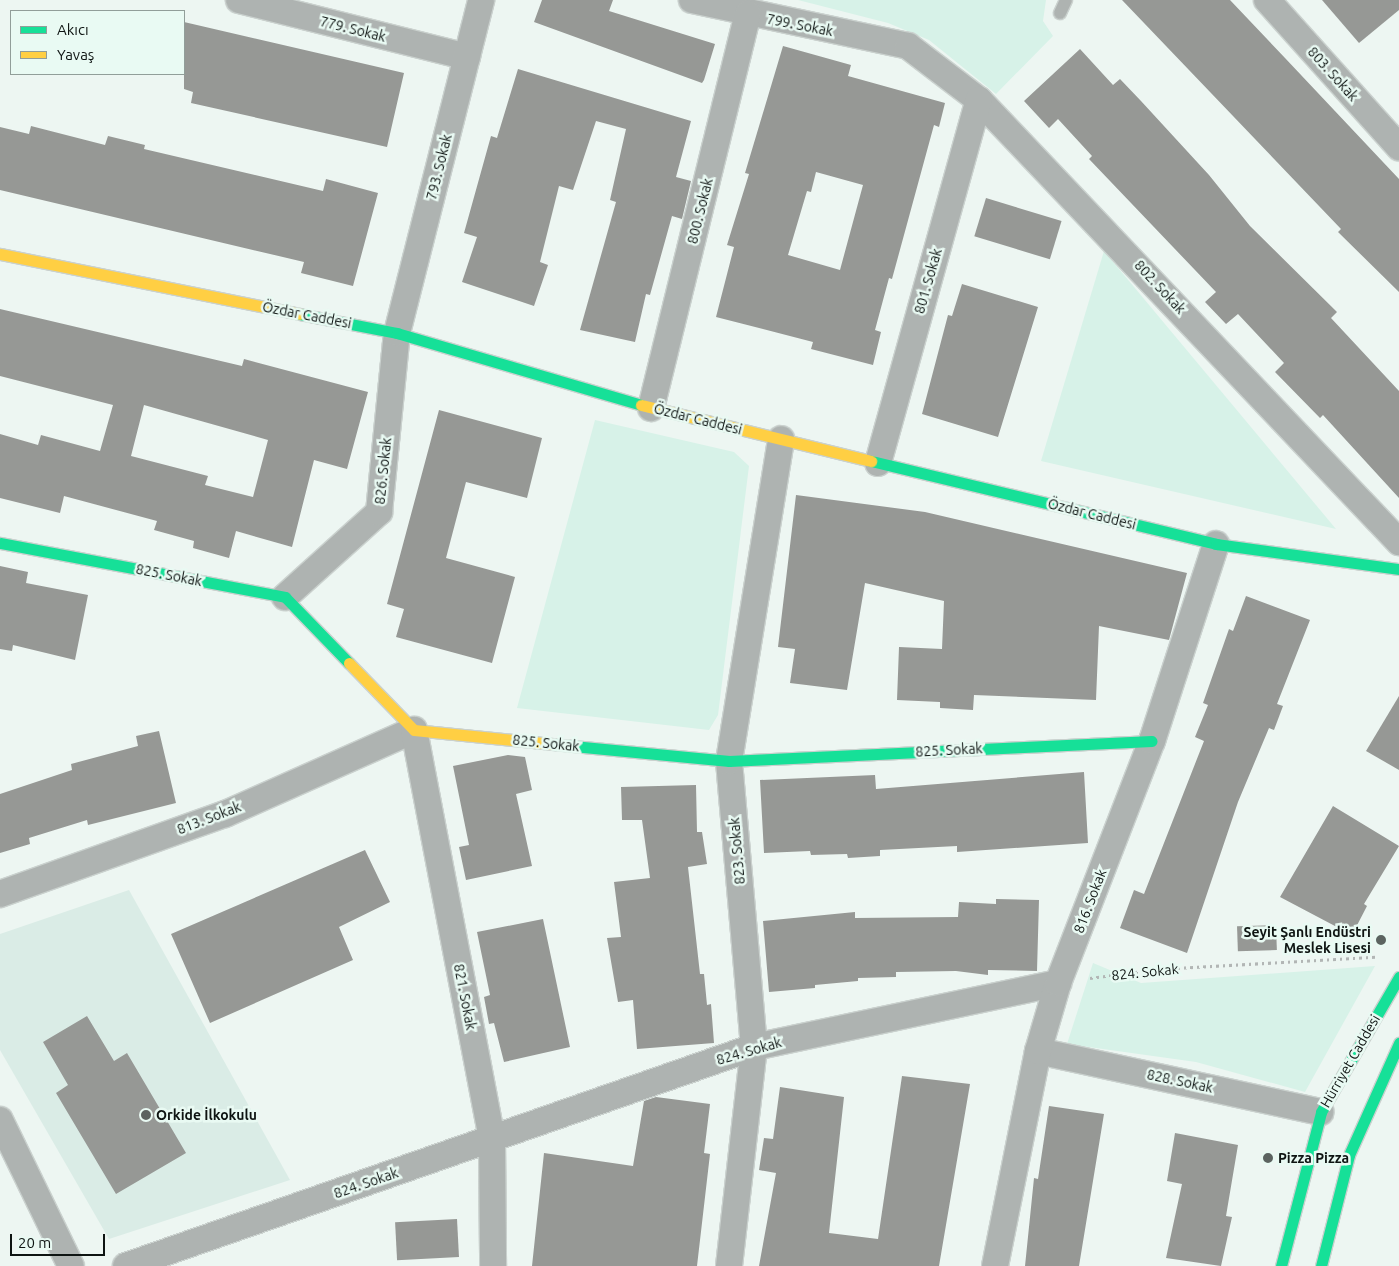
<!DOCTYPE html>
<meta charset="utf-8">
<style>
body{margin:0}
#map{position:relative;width:1399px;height:1266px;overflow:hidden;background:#edf6f2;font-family:Ubuntu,sans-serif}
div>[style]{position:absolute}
.built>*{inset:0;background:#daece6}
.green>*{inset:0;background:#d7f2e8}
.building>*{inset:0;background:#969895;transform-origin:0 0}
.path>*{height:3px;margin-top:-1.5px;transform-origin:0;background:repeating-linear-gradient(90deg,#b2b6b5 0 2.5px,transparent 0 6.5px)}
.roads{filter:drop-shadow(1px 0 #cad1ce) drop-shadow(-1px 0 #cad1ce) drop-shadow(0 1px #cad1ce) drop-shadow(0 -1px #cad1ce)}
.lane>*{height:12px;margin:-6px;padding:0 6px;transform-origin:6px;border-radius:6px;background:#aeb3b1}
.street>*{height:26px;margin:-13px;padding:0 13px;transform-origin:13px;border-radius:13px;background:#aeb3b1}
.fast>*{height:11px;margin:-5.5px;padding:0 5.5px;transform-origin:5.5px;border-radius:5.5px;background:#16e098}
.slow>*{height:11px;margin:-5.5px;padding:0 5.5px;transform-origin:5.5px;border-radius:5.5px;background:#ffcf43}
.dots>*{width:14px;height:14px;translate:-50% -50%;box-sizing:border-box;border:2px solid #e9faf3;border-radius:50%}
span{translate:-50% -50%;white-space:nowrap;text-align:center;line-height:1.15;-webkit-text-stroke:5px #e9faf3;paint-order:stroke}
.street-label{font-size:14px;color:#0e1412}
.poi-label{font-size:14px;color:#0e1412;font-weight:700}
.right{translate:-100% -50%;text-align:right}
.left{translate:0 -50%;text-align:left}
.legend{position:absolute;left:10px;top:10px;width:175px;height:65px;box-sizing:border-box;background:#e9faf3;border:1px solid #919e99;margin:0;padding:6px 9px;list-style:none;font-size:15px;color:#0e1412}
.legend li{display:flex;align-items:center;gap:10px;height:25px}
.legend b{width:25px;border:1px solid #919e99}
.scale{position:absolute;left:10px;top:1234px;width:95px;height:22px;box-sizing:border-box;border:2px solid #0e1412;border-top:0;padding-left:6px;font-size:15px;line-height:18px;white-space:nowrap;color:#0e1412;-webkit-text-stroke:4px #e9faf3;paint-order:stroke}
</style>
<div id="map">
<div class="built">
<div style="clip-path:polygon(129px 890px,290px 1180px,109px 1239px,0 1050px,0 934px)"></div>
</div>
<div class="green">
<div style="clip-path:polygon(798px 0,1046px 0,1043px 21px,1053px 36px,996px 94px,929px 40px,888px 23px)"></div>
<div style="clip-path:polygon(1104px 251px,1336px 529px,1041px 461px)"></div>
<div style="clip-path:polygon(595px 420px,734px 452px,749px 466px,718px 715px,709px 730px,517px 708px)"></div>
<div style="clip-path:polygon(1093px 963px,1141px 983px,1375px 966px,1305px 1092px,1196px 1062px,1067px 1044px)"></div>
</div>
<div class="building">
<div style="clip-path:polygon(542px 0,613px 0,609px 11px,715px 44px,704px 80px,702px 83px,534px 22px)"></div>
<div style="clip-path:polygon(1122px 0,1230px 0,1285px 58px,1399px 179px,1399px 292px,1338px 232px,1341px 229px)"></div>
<div style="clip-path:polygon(1322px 0,1399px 0,1399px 10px,1359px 43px)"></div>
<div style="clip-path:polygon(184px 22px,404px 73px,387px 147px,191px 103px,193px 92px,184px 89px)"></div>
<div style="clip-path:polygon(evenodd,783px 46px,851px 65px,848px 76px,945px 103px,939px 127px,934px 125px,892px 279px,889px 278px,875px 330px,881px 332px,873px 365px,811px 349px,813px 342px,716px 317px,734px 247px,727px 245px,749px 174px,745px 173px,783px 46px,816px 172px,863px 185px,840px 270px,788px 255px,807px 191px,811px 192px,816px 172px)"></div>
<div style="clip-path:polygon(1080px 49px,1113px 85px,1120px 79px,1141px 101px,1209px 175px,1250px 226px,1337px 312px,1331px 318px,1399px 391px,1399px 498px,1323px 415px,1320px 418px,1275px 372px,1284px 363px,1238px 314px,1226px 324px,1205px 302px,1216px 292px,1089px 159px,1092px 156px,1058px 119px,1049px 128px,1024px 101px)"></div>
<div style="clip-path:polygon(518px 69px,691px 121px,676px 177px,691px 181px,682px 219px,672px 216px,650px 295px,646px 294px,635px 342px,580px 330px,616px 202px,610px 200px,626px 129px,596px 121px,573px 190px,559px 186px,540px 262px,548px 265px,534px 306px,462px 282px,477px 237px,464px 233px,491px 136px,497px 138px)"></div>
<div style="clip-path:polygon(31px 126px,105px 145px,108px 136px,145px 145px,144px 149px,323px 191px,326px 179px,378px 193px,353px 286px,301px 273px,304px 262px,0 190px,0 127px,29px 134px)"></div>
<div style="left:986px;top:198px;width:79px;height:40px;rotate:17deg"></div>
<div style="clip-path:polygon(962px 284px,1038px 307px,998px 437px,922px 414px,948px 315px,952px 316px)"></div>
<div style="clip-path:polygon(evenodd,0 309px,242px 366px,244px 359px,368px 392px,347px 469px,314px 460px,292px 547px,236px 531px,229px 558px,193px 548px,194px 541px,154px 530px,157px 521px,64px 496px,60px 513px,0 498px,0 434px,38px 445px,41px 435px,100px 451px,113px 405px,0 376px,0 309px,144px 405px,268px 440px,253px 497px,205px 485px,208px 476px,131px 456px,144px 405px)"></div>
<div style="clip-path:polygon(439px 410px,542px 438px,527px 498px,466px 482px,446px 558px,515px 577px,492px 663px,396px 637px,404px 609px,387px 604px)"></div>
<div style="clip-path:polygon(796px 495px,925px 512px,1187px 573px,1169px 640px,1099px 626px,1096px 700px,974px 695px,973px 710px,940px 708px,940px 702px,897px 700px,899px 647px,942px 649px,944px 601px,865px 583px,847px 690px,790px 683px,795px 649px,778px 647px)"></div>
<div style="clip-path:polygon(0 566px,28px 572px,26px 583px,88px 595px,75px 660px,13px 645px,12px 651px,0 649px)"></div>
<div style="clip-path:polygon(1246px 596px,1310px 620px,1277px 704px,1283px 706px,1274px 730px,1269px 728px,1238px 802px,1187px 953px,1120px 928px,1134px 890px,1144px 894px,1204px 741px,1195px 737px,1208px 705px,1203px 703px,1229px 629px,1233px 631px)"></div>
<div style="clip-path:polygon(1399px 696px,1399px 770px,1366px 751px)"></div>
<div style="clip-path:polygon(159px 731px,176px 803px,88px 825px,87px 820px,29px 838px,30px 844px,0 853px,0 794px,72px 770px,71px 764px,138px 746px,136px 736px)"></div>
<div style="clip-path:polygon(508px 755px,525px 757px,532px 790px,516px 794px,532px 866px,466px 880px,459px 847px,469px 845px,453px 766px)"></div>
<div style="clip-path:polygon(1084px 772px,1088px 843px,957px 852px,957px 846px,880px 850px,880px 856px,848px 858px,847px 854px,811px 855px,810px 851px,764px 853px,760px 780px,875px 775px,876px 789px)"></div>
<div style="clip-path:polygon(696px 785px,697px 832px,702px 832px,707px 864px,688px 867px,700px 974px,704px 974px,707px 1005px,711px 1004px,714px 1043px,637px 1049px,633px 1000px,618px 1002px,607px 938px,621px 937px,614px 882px,650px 878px,642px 820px,622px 820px,621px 787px)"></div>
<div style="clip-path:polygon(1333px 806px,1399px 846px,1364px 904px,1367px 906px,1352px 935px,1280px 897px)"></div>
<div style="clip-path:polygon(365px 850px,390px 902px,339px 927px,353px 960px,210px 1023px,171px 934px)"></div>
<div style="clip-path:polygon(996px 899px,1039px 900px,1037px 971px,988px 970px,988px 975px,956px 971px,896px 972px,896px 977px,858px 978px,858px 981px,815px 985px,815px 988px,769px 992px,763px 921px,855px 912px,855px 918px,958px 917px,959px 902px,996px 904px)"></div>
<div style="clip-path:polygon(543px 919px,570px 1047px,504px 1062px,494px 1023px,489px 1024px,484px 997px,490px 995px,477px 932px)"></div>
<div style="left:1276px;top:925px;width:25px;height:39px;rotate:88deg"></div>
<div style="clip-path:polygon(87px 1016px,114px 1061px,127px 1053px,186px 1153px,116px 1194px,56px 1093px,68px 1085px,43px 1042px)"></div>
<div style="clip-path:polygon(902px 1076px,970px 1084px,939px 1266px,759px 1266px,776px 1173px,759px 1170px,764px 1138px,773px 1139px,780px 1087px,844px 1097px,829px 1233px,878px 1239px)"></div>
<div style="clip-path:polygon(656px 1097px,710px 1104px,704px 1153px,710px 1154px,697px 1266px,532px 1266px,544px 1153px,633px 1166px,644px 1101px)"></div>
<div style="clip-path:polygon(1049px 1106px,1104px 1114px,1079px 1266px,1025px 1266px,1034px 1178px,1038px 1179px)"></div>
<div style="clip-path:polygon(1175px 1133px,1238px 1145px,1226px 1216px,1232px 1217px,1221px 1266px,1166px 1258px,1182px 1184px,1167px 1181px)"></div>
<div style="left:457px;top:1219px;width:38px;height:62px;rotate:87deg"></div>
</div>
<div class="path">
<div style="left:1090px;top:978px;width:69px;rotate:-7.5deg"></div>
<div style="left:1158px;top:969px;width:218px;rotate:-3.2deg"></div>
</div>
<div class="roads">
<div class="lane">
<div style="left:1060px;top:13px;width:14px;rotate:-65deg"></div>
</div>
<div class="street">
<div style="left:239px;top:0;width:235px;rotate:14deg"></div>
<div style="left:692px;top:0;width:221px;rotate:12deg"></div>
<div style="left:908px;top:46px;width:89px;rotate:37.3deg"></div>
<div style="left:979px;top:100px;width:610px;rotate:46.46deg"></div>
<div style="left:1267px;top:0;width:198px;rotate:48.1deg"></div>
<div style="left:651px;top:408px;width:406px;rotate:-76.2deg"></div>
<div style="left:878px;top:463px;width:377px;rotate:-74.5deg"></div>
<div style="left:285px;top:597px;width:127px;rotate:-42.1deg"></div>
<div style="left:379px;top:512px;width:180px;rotate:-84.3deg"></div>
<div style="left:397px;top:333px;width:343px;rotate:-75.8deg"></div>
<div style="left:0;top:894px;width:239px;rotate:-19.6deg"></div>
<div style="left:225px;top:814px;width:207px;rotate:-24deg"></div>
<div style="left:414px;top:730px;width:416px;rotate:79.2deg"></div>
<div style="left:492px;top:1139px;width:127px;rotate:89.5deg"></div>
<div style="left:1038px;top:1051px;width:289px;rotate:12.2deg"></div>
<div style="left:0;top:1120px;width:162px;rotate:64.1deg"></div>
<div style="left:126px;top:1266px;width:665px;rotate:-19.22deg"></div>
<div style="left:754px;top:1047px;width:311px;rotate:-11.9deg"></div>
<div style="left:729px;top:1266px;width:220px;rotate:-83.5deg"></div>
<div style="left:754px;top:1047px;width:287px;rotate:-95deg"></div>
<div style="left:729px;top:761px;width:326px;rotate:-80.8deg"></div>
<div style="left:995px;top:1266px;width:219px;rotate:-78.7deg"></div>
<div style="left:1038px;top:1051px;width:71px;rotate:-73.6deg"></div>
<div style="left:1058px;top:983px;width:260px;rotate:-68.8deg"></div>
<div style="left:1152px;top:741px;width:207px;rotate:-72deg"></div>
</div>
<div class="fast">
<div style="left:299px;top:314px;width:100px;rotate:11deg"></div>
<div style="left:397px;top:333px;width:254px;rotate:16.4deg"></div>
<div style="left:871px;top:461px;width:355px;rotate:13.5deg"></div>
<div style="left:1216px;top:544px;width:185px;rotate:7.8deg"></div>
<div style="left:0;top:543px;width:290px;rotate:10.7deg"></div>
<div style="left:285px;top:597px;width:92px;rotate:45.9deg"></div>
<div style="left:552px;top:744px;width:178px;rotate:5.5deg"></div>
<div style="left:729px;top:761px;width:423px;rotate:-2.7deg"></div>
<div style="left:1281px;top:1266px;width:159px;rotate:-75.4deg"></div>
<div style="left:1321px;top:1112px;width:156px;rotate:-60deg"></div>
<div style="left:1321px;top:1266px;width:114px;rotate:-75.8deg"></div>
<div style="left:1349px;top:1155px;width:123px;rotate:-65.9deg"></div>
</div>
<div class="slow">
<div style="left:0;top:254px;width:305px;rotate:11.3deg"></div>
<div style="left:641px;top:405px;width:237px;rotate:13.7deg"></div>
<div style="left:349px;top:663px;width:93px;rotate:45.9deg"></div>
<div style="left:414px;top:730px;width:139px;rotate:5.8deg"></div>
</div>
</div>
<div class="dots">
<div style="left:1381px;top:940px;background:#5c6360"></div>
<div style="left:146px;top:1115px;background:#5c6360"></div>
<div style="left:1268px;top:1158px;background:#5c6360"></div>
</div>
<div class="street-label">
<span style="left:800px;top:25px;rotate:11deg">799. Sokak</span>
<span style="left:353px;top:29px;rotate:14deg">779. Sokak</span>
<span style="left:1333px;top:74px;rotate:48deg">803. Sokak</span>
<span style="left:439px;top:167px;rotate:-76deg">793. Sokak</span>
<span style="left:700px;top:211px;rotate:-76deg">800. Sokak</span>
<span style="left:928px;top:281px;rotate:-74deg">801. Sokak</span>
<span style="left:1160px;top:287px;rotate:47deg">802. Sokak</span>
<span style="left:307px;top:315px;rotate:11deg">Özdar Caddesi</span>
<span style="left:698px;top:419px;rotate:14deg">Özdar Caddesi</span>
<span style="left:383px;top:471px;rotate:-84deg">826. Sokak</span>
<span style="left:1092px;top:514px;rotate:14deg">Özdar Caddesi</span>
<span style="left:169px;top:575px;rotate:11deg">825. Sokak</span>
<span style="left:546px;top:743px;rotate:6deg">825. Sokak</span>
<span style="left:949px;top:750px;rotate:-3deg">825. Sokak</span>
<span style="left:209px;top:818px;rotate:-21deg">813. Sokak</span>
<span style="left:737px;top:851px;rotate:-95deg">823. Sokak</span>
<span style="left:1090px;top:901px;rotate:-69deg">816. Sokak</span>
<span style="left:1145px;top:972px;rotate:-6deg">824. Sokak</span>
<span style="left:465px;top:997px;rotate:79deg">821. Sokak</span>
<span style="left:749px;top:1051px;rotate:-16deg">824. Sokak</span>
<span style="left:1350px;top:1061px;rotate:-60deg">Hürriyet Caddesi</span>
<span style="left:1180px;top:1081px;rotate:12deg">828. Sokak</span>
<span style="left:366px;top:1183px;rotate:-19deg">824. Sokak</span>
</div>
<div class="poi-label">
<span class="right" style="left:1371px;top:940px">Seyit Şanlı Endüstri<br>Meslek Lisesi</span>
<span class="left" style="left:156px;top:1115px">Orkide İlkokulu</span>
<span class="left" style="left:1278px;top:1158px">Pizza Pizza</span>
</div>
<ul class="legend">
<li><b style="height:6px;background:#16e098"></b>Akıcı</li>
<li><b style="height:6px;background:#ffcf43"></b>Yavaş</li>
</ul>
<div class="scale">20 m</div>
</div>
